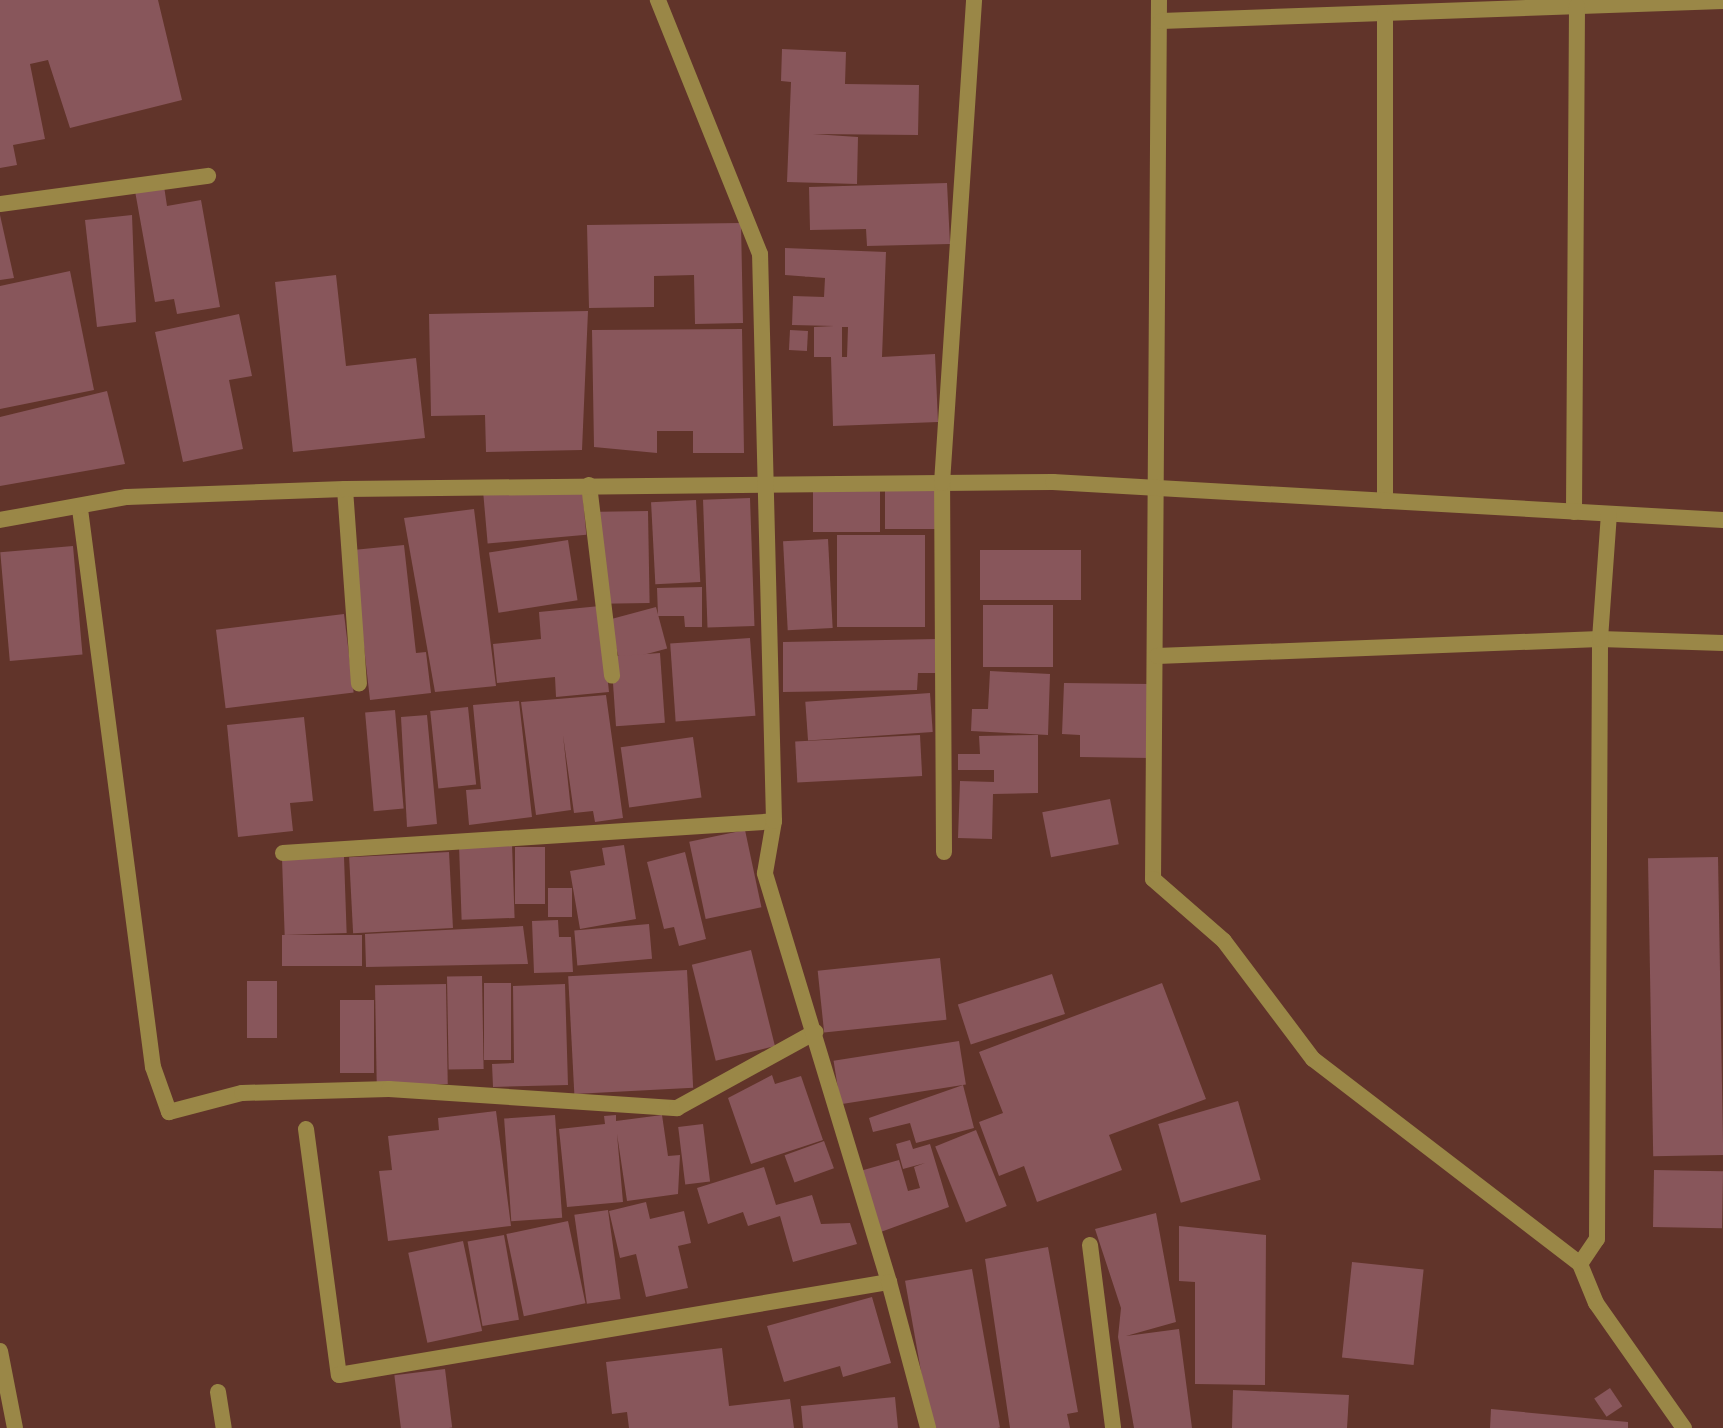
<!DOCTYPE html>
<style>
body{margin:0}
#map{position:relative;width:1723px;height:1428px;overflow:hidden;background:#61342a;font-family:Commissioner,sans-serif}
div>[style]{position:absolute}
.building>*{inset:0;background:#88565b;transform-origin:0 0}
.street>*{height:16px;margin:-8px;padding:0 8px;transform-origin:8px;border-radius:8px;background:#9a8747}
span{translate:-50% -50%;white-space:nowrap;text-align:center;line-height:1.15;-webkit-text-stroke:6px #552920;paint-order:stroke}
</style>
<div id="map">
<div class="building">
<div style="clip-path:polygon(0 0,158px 0,182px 100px,70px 128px,48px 60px,30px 64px,45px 139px,13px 145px,17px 165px,0 168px)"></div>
<div style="clip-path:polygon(782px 49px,846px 52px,845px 84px,919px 85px,918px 135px,813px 134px,858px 137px,857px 184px,787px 182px,791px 82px,781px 81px)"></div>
<div style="clip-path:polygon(947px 183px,950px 244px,867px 246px,866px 229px,810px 230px,809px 187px)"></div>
<div style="clip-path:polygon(164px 186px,167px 206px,201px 200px,220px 307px,177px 314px,174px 299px,155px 302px,135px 191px)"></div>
<div style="clip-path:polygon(0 215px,14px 278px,0 280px)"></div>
<div style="clip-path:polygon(132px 215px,136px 322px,97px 327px,85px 220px)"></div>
<div style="clip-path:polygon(741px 223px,743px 323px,695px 324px,694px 275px,654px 276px,654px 307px,589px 308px,587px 225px)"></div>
<div style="clip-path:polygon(evenodd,785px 248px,886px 252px,882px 357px,935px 354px,938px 422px,833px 426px,831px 357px,814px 357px,814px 327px,834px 326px,792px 325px,793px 296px,824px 297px,825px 278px,785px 275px,785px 248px,842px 327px,848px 327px,847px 357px,842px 357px,842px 327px)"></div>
<div style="clip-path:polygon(70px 271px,94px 390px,0 409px,0 286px)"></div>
<div style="clip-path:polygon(336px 275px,346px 366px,416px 358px,425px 438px,293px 452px,275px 282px)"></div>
<div style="clip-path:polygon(588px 311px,582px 450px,486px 452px,485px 415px,431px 416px,429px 314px)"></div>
<div style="clip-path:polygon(239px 314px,252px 376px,229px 380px,243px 449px,183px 462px,155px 332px)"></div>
<div style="clip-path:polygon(742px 329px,744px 453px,693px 453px,693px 431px,657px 431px,657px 453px,594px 447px,592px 330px)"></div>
<div style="left:790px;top:330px;width:18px;height:20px;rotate:3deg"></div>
<div style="clip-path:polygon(107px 391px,125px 464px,0 486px,0 417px)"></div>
<div style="left:582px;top:486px;width:49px;height:99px;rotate:85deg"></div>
<div style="left:813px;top:488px;width:67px;height:44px"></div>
<div style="left:936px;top:489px;width:40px;height:51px;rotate:90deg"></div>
<div style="left:750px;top:498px;width:128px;height:47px;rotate:88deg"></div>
<div style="left:696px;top:500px;width:82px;height:45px;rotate:87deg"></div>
<div style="clip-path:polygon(474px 509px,496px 686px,435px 692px,404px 518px)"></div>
<div style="left:648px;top:511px;width:92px;height:48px;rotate:89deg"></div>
<div style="left:837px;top:535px;width:88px;height:92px"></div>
<div style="left:828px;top:539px;width:89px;height:45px;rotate:87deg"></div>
<div style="left:568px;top:540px;width:61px;height:80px;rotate:81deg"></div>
<div style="clip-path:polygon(404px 545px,416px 653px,426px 652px,431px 693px,370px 700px,353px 550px)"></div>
<div style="left:73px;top:546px;width:109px;height:73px;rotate:85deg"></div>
<div style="left:980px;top:550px;width:101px;height:50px"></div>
<div style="clip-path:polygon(702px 587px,702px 627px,685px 627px,684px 616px,658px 616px,657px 588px)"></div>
<div style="left:983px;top:605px;width:70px;height:62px"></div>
<div style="clip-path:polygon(600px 606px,609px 692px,556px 697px,555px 677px,497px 683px,493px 644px,541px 639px,539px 612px)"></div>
<div style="left:656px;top:607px;width:43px;height:49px;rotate:75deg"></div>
<div style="left:344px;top:614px;width:79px;height:129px;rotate:83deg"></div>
<div style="left:750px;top:638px;width:78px;height:80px;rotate:86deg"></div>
<div style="clip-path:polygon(937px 639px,938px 673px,918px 673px,917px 690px,783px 692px,783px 642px)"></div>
<div style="left:660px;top:653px;width:70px;height:49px;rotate:86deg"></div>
<div style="clip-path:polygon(990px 671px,1050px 674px,1048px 735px,971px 731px,972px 709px,988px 709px)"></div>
<div style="clip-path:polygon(1064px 683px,1150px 684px,1150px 758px,1080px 757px,1080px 735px,1062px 734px)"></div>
<div style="left:930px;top:693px;width:39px;height:125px;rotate:86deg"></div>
<div style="clip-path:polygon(606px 695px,623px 818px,595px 822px,593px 811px,574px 813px,563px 735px,571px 810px,536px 815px,521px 702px)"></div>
<div style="clip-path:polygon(519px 701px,532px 817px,469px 825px,466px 790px,481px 789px,473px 705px)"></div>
<div style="left:468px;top:707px;width:78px;height:38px;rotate:84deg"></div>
<div style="left:395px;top:710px;width:99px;height:30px;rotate:85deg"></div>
<div style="clip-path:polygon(427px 715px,437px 824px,407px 827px,401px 717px)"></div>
<div style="clip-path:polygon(304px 717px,313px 801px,290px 803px,293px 831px,238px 837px,227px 725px)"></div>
<div style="left:920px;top:735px;width:41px;height:125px;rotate:87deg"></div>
<div style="clip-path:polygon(1038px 735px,1038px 793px,993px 794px,992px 839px,958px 838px,960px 781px,994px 782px,994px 770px,958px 770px,958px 754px,980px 754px,979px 736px)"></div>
<div style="left:693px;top:737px;width:61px;height:73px;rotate:82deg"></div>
<div style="left:1110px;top:799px;width:46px;height:69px;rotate:79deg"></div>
<div style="left:745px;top:830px;width:79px;height:57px;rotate:78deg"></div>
<div style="left:512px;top:844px;width:74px;height:53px;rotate:88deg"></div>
<div style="clip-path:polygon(624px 845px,636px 919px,580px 929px,570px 871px,605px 865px,602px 848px)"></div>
<div style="left:515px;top:847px;width:30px;height:57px"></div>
<div style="left:449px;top:852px;width:76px;height:100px;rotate:87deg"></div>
<div style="clip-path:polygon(685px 852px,706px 939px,679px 946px,674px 927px,664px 929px,647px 862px)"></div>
<div style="left:344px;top:857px;width:76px;height:62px;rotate:88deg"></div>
<div style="left:1718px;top:857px;width:298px;height:70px;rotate:89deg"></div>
<div style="left:548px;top:888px;width:24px;height:29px"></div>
<div style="clip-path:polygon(558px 920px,559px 937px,571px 937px,573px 972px,534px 973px,532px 921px)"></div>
<div style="left:649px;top:924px;width:35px;height:75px;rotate:85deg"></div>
<div style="clip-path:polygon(523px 926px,528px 964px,366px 967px,365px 934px)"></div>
<div style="left:362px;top:935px;width:31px;height:80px;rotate:90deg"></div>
<div style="left:751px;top:950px;width:99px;height:61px;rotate:76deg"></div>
<div style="left:940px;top:958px;width:62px;height:123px;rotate:84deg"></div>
<div style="left:687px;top:970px;width:118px;height:119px;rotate:87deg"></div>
<div style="left:1052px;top:974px;width:42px;height:99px;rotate:72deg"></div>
<div style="left:482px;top:976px;width:93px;height:35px;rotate:89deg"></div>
<div style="left:247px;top:981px;width:30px;height:57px"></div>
<div style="left:484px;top:983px;width:27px;height:77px"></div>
<div style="clip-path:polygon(1162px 983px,1206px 1099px,1109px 1135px,1122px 1170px,1037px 1202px,1024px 1166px,999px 1176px,979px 1122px,1003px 1113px,979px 1052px)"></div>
<div style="left:446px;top:984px;width:100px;height:71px;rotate:89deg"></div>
<div style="clip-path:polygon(565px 984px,568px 1085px,493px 1087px,492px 1064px,514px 1063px,513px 986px)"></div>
<div style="left:340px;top:1000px;width:34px;height:73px"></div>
<div style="left:959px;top:1041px;width:44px;height:127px;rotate:81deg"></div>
<div style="clip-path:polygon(772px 1075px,775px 1084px,801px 1076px,823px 1140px,751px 1164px,728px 1098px)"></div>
<div style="clip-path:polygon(963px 1085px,974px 1128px,916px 1143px,910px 1123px,873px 1132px,869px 1118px)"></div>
<div style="left:1238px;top:1101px;width:82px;height:83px;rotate:74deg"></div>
<div style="clip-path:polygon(496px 1111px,511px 1226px,388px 1241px,379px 1171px,392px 1170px,388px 1136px,439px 1130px,438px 1118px)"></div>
<div style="left:555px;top:1115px;width:103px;height:51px;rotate:86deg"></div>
<div style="clip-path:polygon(616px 1115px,616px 1121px,662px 1115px,668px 1156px,680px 1155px,678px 1194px,627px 1201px,617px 1134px,623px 1202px,567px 1207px,559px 1129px,605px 1124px,604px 1116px)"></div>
<div style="left:703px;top:1124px;width:58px;height:25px;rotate:83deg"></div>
<div style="left:976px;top:1130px;width:82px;height:44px;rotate:68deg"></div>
<div style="clip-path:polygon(910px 1140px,913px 1149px,930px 1144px,949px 1207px,878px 1233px,860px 1171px,899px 1160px,908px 1191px,920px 1188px,914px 1167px,925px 1163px,903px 1169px,896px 1144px)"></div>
<div style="left:824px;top:1141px;width:29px;height:42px;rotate:70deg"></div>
<div style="clip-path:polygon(764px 1167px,776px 1205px,812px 1195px,821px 1224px,850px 1223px,857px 1244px,793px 1262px,780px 1216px,748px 1226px,743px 1212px,708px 1224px,697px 1188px)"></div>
<div style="left:1654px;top:1170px;width:69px;height:57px;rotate:1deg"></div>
<div style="clip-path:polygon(646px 1202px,650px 1219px,684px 1211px,691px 1243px,678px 1246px,688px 1288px,646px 1297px,636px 1254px,620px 1258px,609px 1211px)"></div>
<div style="left:608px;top:1210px;width:90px;height:34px;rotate:82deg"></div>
<div style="clip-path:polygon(1156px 1213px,1176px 1322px,1126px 1336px,1179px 1329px,1192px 1428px,1134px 1428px,1118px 1337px,1121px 1308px,1095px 1229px)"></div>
<div style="left:568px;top:1221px;width:84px;height:63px;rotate:78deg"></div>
<div style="clip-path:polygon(1179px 1226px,1266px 1235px,1265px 1385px,1195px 1384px,1195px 1282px,1179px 1281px)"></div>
<div style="left:504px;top:1235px;width:86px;height:37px;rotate:80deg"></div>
<div style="left:463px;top:1241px;width:92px;height:56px;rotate:78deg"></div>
<div style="clip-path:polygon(1048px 1247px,1078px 1412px,1067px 1414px,1070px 1428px,1010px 1428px,985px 1259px)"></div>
<div style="left:1352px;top:1262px;width:72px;height:96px;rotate:6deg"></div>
<div style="left:972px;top:1269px;width:161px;height:68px;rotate:80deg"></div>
<div style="clip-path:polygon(872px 1297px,891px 1363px,843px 1377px,840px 1366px,784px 1382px,767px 1326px)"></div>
<div style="clip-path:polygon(722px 1348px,729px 1406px,790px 1399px,794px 1428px,629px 1428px,627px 1412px,612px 1414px,606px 1362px)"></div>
<div style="left:445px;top:1369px;width:59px;height:51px;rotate:83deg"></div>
<div style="left:1610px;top:1388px;width:22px;height:19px;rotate:56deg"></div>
<div style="clip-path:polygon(1233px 1390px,1349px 1395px,1347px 1428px,1232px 1428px)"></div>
<div style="clip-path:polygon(895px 1397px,898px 1428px,803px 1428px,801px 1406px)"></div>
<div style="clip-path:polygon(1491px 1409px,1628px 1422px,1628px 1428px,1490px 1428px)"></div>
</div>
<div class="street">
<div style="left:1159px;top:0;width:879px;rotate:90.39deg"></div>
<div style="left:1153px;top:879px;width:94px;rotate:41.1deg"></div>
<div style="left:1224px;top:941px;width:148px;rotate:53deg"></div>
<div style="left:1313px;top:1059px;width:337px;rotate:37.5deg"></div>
<div style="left:1580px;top:1264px;width:42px;rotate:67.7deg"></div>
<div style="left:1596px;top:1303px;width:153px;rotate:54.9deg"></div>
<div style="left:1161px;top:21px;width:562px;rotate:-2.04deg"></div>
<div style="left:0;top:204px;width:210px;rotate:-7.7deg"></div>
<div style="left:589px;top:485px;width:192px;rotate:83.1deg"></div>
<div style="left:345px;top:489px;width:195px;rotate:85.9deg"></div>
<div style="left:1385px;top:501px;width:488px;rotate:-90deg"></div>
<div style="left:80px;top:509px;width:563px;rotate:82.55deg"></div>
<div style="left:153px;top:1067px;width:48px;rotate:70.4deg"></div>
<div style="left:169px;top:1112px;width:75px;rotate:-14.6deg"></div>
<div style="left:242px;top:1093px;width:147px;rotate:-1.6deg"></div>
<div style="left:389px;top:1089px;width:289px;rotate:3.8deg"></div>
<div style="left:677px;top:1108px;width:158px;rotate:-28.8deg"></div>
<div style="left:1574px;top:512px;width:506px;rotate:-89.66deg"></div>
<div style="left:0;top:520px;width:129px;rotate:-10.3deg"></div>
<div style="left:127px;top:497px;width:218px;rotate:-2.1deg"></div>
<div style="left:345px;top:489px;width:708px;rotate:-0.57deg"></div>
<div style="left:1053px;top:482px;width:671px;rotate:3.25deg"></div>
<div style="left:1157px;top:656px;width:443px;rotate:-2.2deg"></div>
<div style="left:1600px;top:639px;width:123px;rotate:1.9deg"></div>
<div style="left:944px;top:852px;width:369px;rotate:-90.3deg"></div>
<div style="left:942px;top:483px;width:484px;rotate:-86.2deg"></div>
<div style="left:283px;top:853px;width:492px;rotate:-3.7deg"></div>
<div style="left:306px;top:1129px;width:248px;rotate:82.4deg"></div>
<div style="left:339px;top:1375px;width:558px;rotate:-9.6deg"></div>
<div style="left:889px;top:1282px;width:427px;rotate:-106.9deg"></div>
<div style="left:765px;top:873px;width:53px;rotate:-80.2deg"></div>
<div style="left:774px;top:821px;width:567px;rotate:-91.41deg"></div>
<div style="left:760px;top:254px;width:274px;rotate:-111.9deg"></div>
<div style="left:1090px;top:1245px;width:184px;rotate:82.8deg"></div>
<div style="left:1580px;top:1264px;width:30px;rotate:-56deg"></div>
<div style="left:1597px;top:1239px;width:600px;rotate:-89.71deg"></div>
<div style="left:1600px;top:639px;width:125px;rotate:-85.9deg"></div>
<div style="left:889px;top:1282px;width:151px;rotate:75deg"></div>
<div style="left:0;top:1351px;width:78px;rotate:79deg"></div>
<div style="left:218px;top:1392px;width:36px;rotate:81deg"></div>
</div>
</div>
